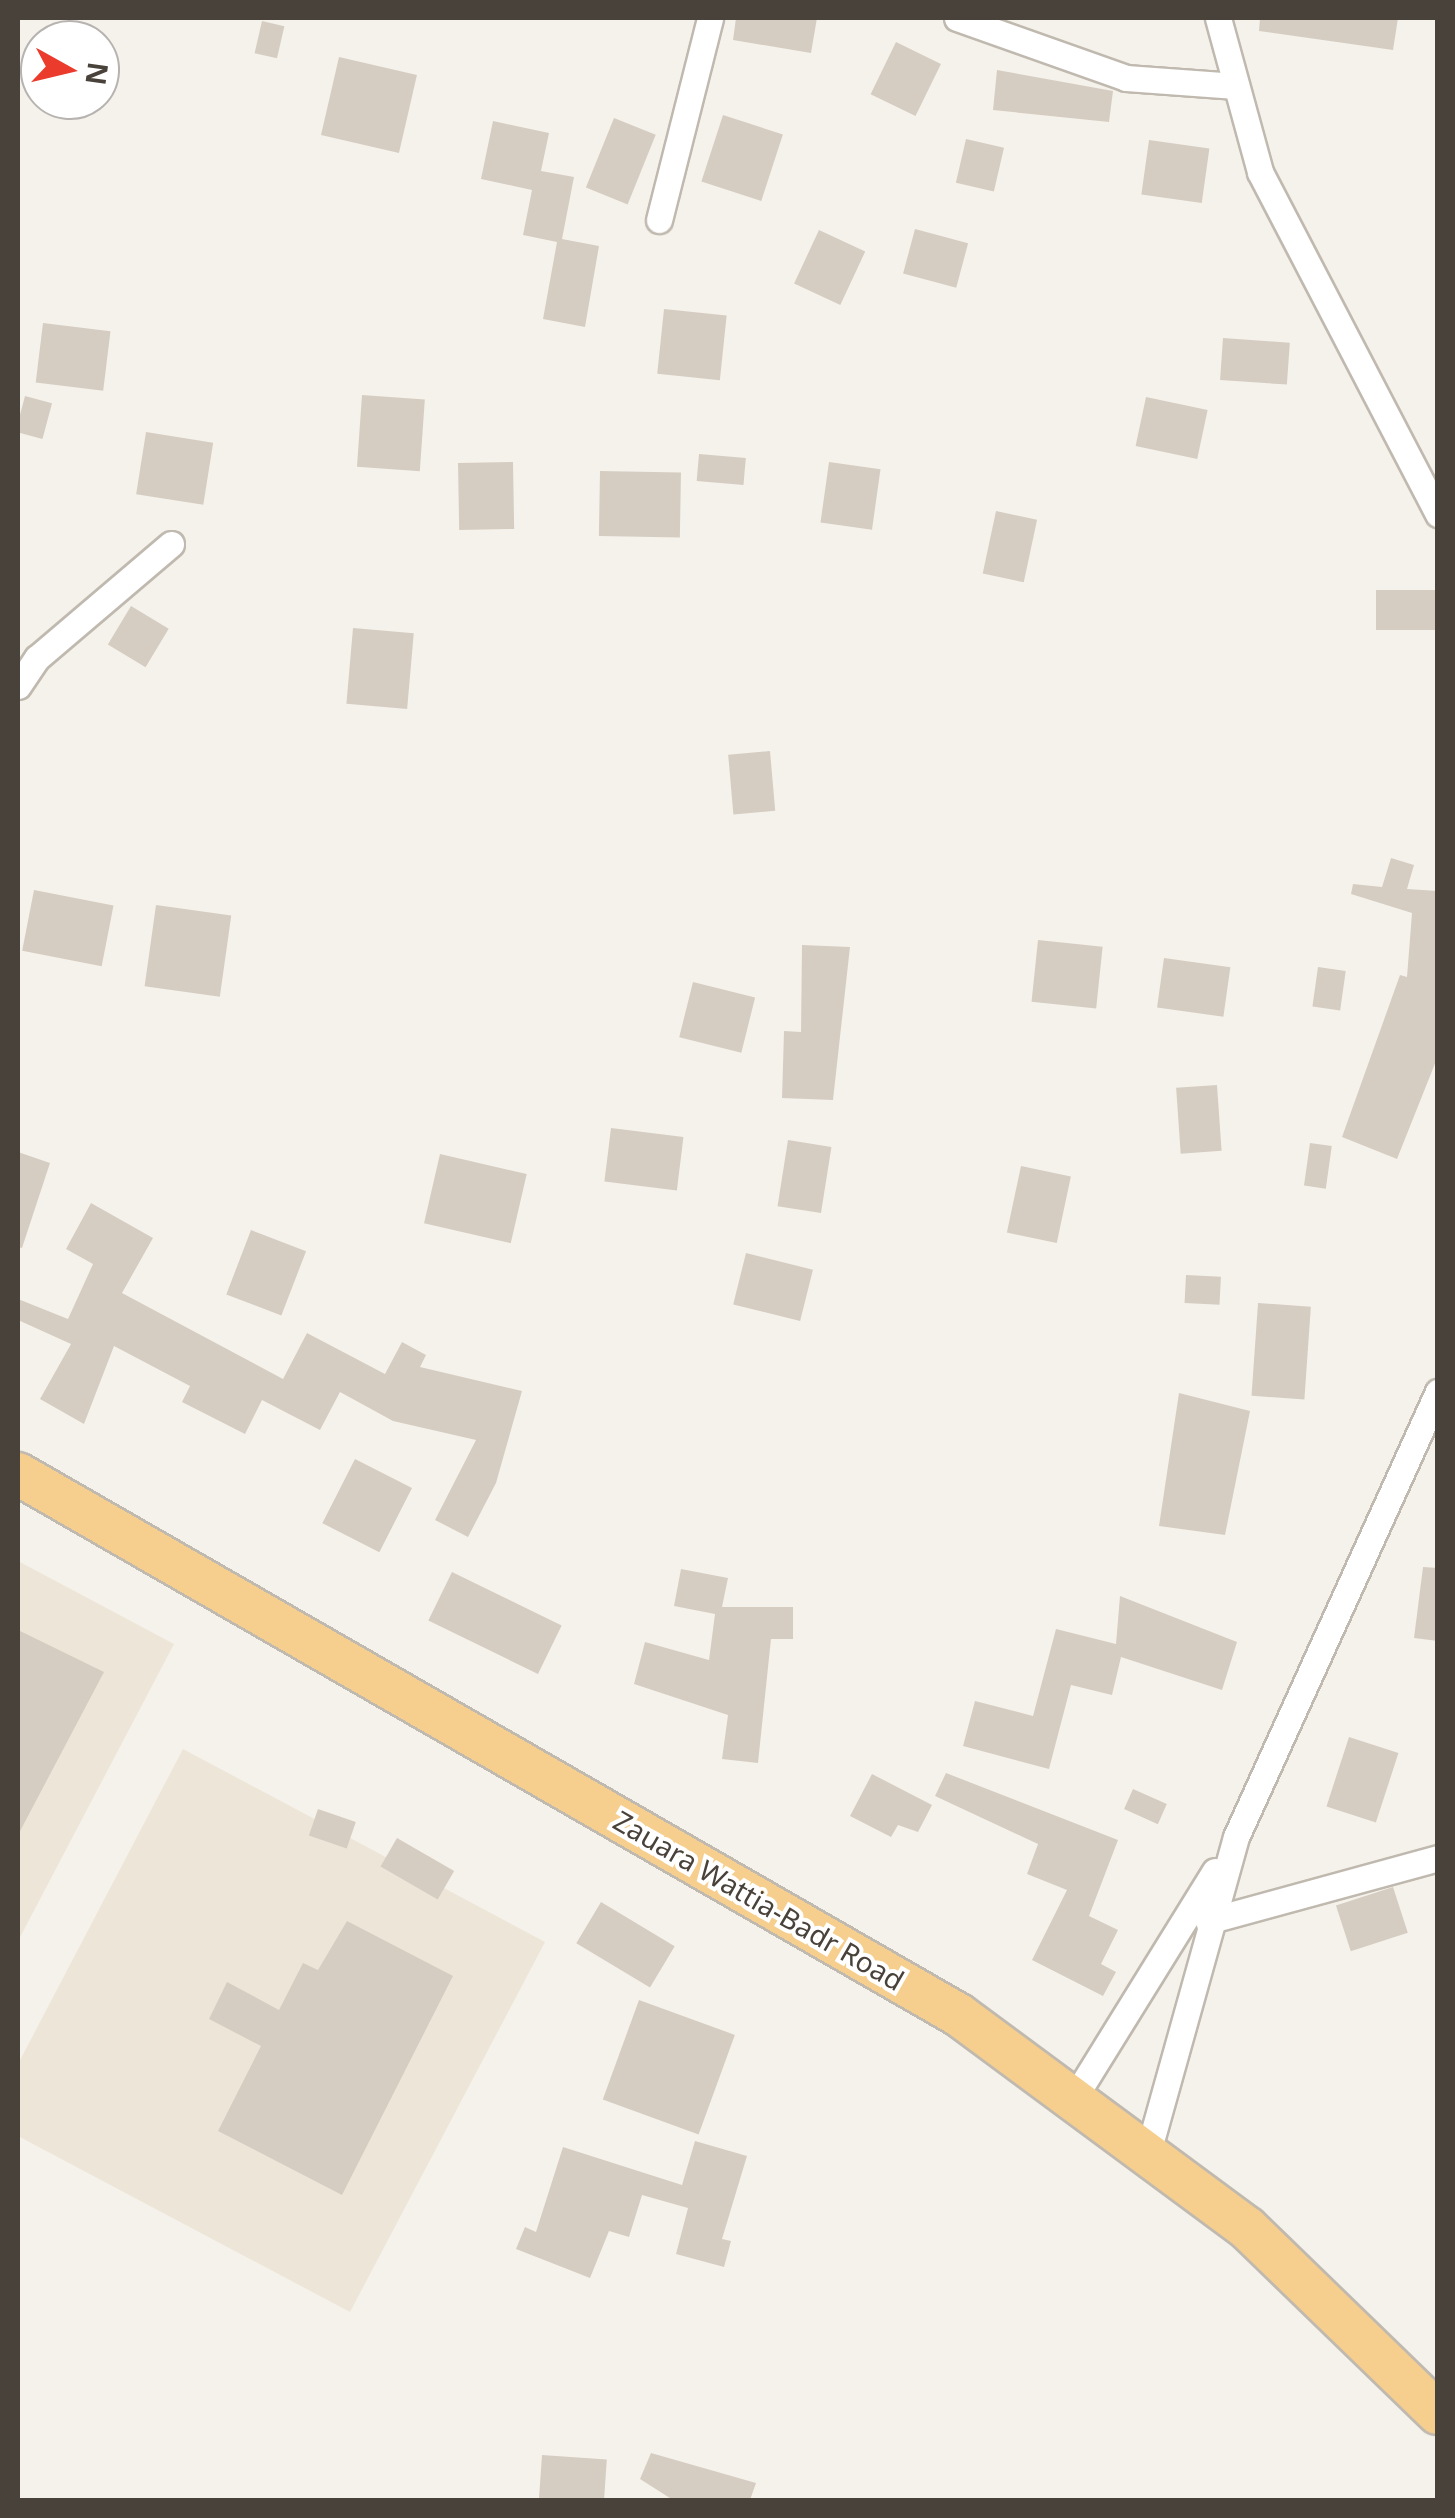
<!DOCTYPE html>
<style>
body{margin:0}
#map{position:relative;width:1455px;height:2518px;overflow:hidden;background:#f5f2ec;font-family:"Noto Sans",sans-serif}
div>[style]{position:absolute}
.education>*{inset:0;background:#ede5d7}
.building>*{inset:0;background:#d6cdc2;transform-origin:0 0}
.roads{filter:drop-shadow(2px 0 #c0b9af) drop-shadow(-2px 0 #c0b9af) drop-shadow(0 2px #c0b9af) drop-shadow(0 -2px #c0b9af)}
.minor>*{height:25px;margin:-12.5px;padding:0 12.5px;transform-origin:12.5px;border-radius:12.5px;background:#fff}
.trunk>*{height:42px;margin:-21px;padding:0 21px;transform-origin:21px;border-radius:21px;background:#f6ce8d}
span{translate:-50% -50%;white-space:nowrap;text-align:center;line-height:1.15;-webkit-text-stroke:8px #fff;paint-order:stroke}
.street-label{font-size:28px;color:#49423a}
.frame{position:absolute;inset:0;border:20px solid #49423a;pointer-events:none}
.north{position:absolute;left:20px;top:20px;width:100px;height:100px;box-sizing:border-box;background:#fff;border:2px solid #b6b3b0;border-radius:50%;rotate:98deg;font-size:28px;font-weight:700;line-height:40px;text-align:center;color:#49423a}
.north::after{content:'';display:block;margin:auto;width:35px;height:45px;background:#eb3b2d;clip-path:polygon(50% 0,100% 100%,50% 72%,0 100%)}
</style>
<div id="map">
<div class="education">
<div style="clip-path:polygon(18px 1561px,174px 1644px,18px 1941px)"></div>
<div style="clip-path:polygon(183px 1749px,545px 1942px,350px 2312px,18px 2136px,18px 2064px)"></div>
</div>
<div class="building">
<div style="clip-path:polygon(736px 18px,817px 18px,811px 53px,733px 40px)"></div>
<div style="clip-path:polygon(1260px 18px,1398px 18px,1393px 50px,1259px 31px)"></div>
<div style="left:262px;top:21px;width:23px;height:33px;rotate:13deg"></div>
<div style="left:896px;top:42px;width:50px;height:58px;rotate:26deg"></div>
<div style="left:339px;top:57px;width:80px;height:80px;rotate:13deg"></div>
<div style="clip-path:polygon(997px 70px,1113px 91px,1109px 122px,993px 110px)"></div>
<div style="left:723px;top:115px;width:63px;height:70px;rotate:18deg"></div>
<div style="left:614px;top:118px;width:45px;height:75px;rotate:22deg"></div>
<div style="clip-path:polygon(493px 121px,549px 133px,541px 171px,574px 177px,562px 239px,599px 246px,585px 327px,543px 319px,557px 242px,523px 235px,532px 190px,481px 179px)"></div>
<div style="left:966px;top:139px;width:39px;height:45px;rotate:13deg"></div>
<div style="left:1149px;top:140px;width:61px;height:55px;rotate:8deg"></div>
<div style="left:915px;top:229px;width:55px;height:46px;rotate:15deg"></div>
<div style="left:819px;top:230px;width:51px;height:59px;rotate:25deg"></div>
<div style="left:664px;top:309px;width:63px;height:65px;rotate:6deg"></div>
<div style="left:43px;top:323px;width:68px;height:60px;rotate:7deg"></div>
<div style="left:1223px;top:338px;width:67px;height:42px;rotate:4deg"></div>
<div style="left:362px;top:395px;width:63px;height:72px;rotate:4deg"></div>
<div style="left:25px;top:396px;width:28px;height:37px;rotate:15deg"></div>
<div style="left:1146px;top:397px;width:63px;height:50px;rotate:12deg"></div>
<div style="left:146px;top:432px;width:68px;height:63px;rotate:9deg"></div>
<div style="left:699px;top:454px;width:47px;height:27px;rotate:5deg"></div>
<div style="left:513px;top:462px;width:67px;height:55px;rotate:89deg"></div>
<div style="left:829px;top:462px;width:52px;height:61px;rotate:8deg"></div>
<div style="left:600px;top:471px;width:81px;height:65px;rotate:1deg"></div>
<div style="left:996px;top:511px;width:42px;height:64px;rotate:12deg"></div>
<div style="left:1438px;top:590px;width:40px;height:62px;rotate:90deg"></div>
<div style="left:131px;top:606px;width:44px;height:45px;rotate:31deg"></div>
<div style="left:353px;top:628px;width:61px;height:76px;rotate:5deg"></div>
<div style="left:770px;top:751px;width:60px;height:42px;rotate:85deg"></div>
<div style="clip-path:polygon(1391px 858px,1414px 865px,1407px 889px,1438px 891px,1438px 1056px,1397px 1159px,1342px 1137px,1400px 975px,1407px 977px,1412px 913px,1351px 894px,1353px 884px,1382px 887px)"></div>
<div style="left:34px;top:890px;width:81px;height:62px;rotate:11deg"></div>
<div style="left:156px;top:905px;width:76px;height:82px;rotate:8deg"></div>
<div style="left:1038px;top:940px;width:65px;height:62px;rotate:6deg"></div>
<div style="clip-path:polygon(802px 945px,850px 947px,833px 1100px,782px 1098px,784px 1031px,801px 1032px)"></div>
<div style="left:1164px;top:958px;width:67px;height:50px;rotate:8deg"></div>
<div style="left:1318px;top:967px;width:28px;height:40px;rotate:8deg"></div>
<div style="left:693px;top:982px;width:64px;height:57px;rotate:14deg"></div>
<div style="left:1217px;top:1085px;width:66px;height:41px;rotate:86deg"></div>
<div style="left:611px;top:1128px;width:73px;height:54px;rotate:7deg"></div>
<div style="left:788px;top:1140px;width:44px;height:67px;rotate:9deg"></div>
<div style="left:1310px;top:1143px;width:22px;height:43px;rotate:8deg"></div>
<div style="clip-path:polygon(18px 1152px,50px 1163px,22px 1248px,18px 1247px)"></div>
<div style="left:440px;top:1154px;width:89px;height:71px;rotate:13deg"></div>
<div style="left:1021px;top:1166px;width:51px;height:68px;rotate:12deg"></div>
<div style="clip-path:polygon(91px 1203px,153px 1238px,122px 1293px,283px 1379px,307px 1333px,385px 1374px,402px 1342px,426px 1355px,420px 1367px,522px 1391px,496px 1483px,468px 1537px,435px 1520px,476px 1440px,393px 1421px,340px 1392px,320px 1430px,262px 1400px,245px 1434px,182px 1402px,190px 1386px,114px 1346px,84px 1424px,40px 1399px,71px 1344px,18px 1320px,18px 1299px,68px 1319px,93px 1264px,66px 1249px)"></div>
<div style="left:251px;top:1230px;width:59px;height:69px;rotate:21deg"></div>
<div style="left:746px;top:1253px;width:69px;height:53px;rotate:14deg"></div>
<div style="left:1186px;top:1275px;width:35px;height:28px;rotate:3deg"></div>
<div style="left:1258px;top:1303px;width:53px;height:93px;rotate:4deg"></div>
<div style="clip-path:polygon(1179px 1393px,1250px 1411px,1225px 1535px,1159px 1526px)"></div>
<div style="left:355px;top:1459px;width:64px;height:72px;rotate:27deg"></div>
<div style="clip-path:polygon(1423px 1567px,1438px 1568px,1438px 1641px,1414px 1638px)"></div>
<div style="clip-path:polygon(681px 1569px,728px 1578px,722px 1607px,793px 1607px,793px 1639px,771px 1639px,758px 1763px,722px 1759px,728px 1715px,634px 1684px,645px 1642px,709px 1660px,715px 1614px,674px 1606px)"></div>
<div style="left:452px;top:1572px;width:122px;height:54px;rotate:26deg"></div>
<div style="clip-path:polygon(1120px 1596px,1237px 1642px,1222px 1690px,1121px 1657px,1112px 1695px,1071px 1685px,1049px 1769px,963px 1746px,975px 1701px,1033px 1716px,1056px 1629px,1116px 1644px)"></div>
<div style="clip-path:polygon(18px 1630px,104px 1672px,18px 1835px)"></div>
<div style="left:1349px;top:1737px;width:52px;height:73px;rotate:18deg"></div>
<div style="clip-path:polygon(946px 1773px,1118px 1840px,1089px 1916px,1118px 1930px,1101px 1964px,1116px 1972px,1103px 1996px,1032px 1960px,1067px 1890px,1027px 1874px,1038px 1844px,935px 1796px)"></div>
<div style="clip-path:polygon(872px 1774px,932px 1805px,918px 1832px,898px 1825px,891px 1837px,850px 1816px)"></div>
<div style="left:1133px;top:1789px;width:37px;height:22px;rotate:24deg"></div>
<div style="left:318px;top:1809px;width:40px;height:28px;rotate:19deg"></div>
<div style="left:397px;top:1838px;width:66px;height:33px;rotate:30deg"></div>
<div style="left:1393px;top:1887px;width:48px;height:60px;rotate:72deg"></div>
<div style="left:601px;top:1902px;width:86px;height:48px;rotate:31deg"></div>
<div style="clip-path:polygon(347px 1921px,453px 1976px,342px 2195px,218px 2131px,261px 2046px,209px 2019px,227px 1982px,279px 2010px,303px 1963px,318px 1970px)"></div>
<div style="left:639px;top:2000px;width:102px;height:106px;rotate:20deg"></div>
<div style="clip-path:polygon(695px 2141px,747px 2156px,722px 2239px,731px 2241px,724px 2267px,676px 2254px,688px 2208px,642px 2195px,629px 2237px,609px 2231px,590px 2278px,516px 2249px,525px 2227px,536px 2232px,563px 2147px,682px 2185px)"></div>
<div style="clip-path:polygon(651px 2453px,756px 2483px,750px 2500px,673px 2500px,640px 2479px)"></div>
<div style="left:542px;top:2455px;width:65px;height:45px;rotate:4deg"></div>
</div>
<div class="roads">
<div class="minor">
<div style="left:957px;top:18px;width:179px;rotate:19.5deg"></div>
<div style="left:1126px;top:78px;width:110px;rotate:4.2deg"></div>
<div style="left:1218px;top:18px;width:160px;rotate:74.7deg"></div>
<div style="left:1260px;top:172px;width:386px;rotate:62.5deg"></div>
<div style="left:659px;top:220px;width:208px;rotate:-75.8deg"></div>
<div style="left:18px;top:686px;width:34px;rotate:-56deg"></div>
<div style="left:37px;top:658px;width:176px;rotate:-40.4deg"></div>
<div style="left:1208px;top:1921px;width:238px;rotate:-15.3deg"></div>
<div style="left:1074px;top:2098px;width:267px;rotate:-58.2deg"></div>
<div style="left:1148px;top:2152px;width:327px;rotate:-74.4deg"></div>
<div style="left:1236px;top:1837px;width:489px;rotate:-65.6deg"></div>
</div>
<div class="trunk">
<div style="left:18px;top:1474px;width:1085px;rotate:29.9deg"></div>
<div style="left:959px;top:2015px;width:358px;rotate:36.5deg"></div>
<div style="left:1247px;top:2228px;width:266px;rotate:44.1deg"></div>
</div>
</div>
<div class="street-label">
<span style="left:759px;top:1900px;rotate:30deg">Zauara Wattia-Badr Road</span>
</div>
<div class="frame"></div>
<div class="north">N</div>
</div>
